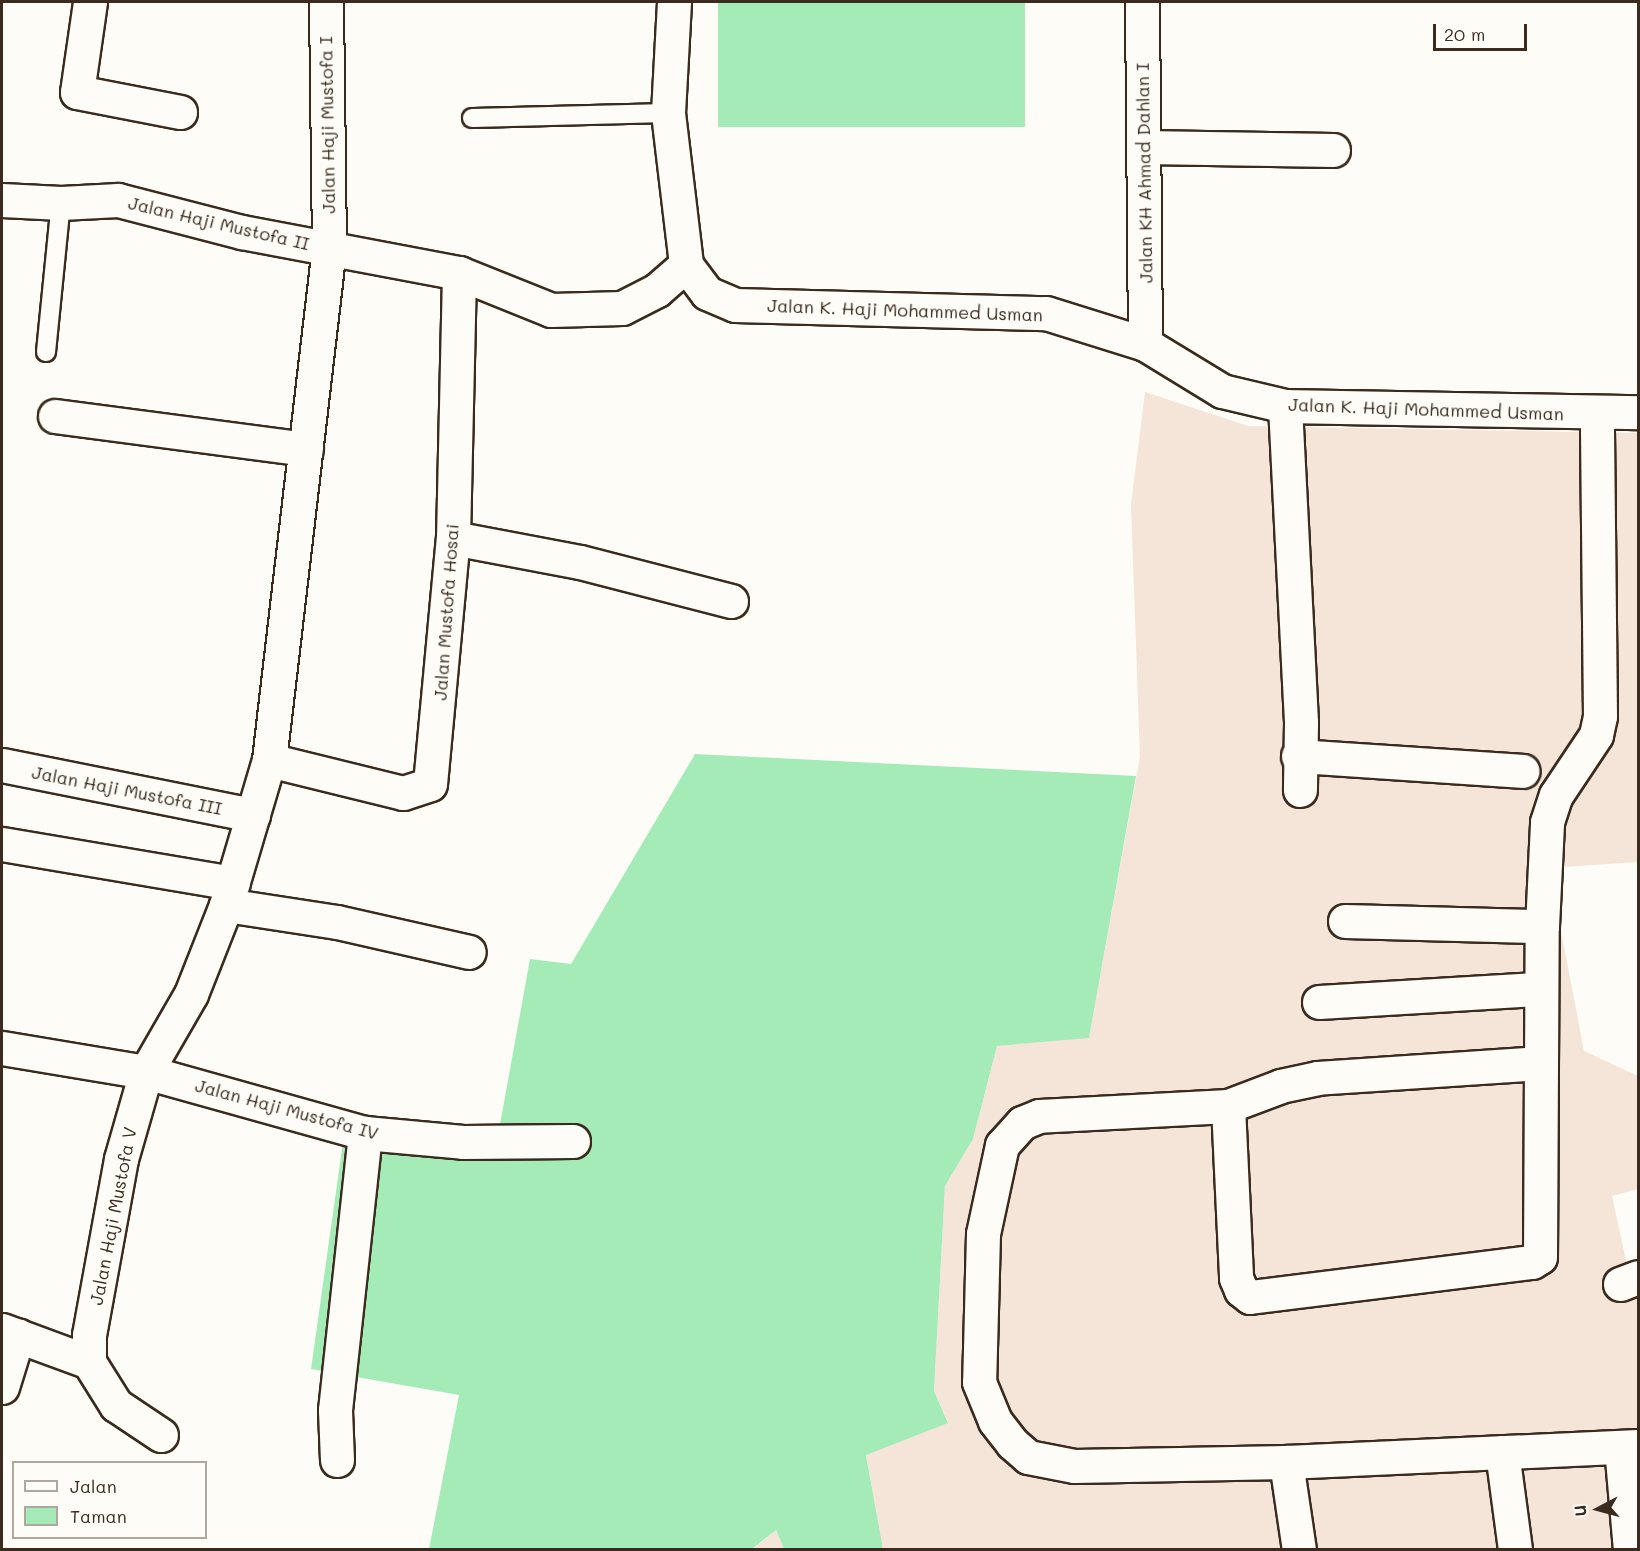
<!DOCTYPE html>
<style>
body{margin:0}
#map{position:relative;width:1640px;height:1551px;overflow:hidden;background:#fdfcf7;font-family:Mali,sans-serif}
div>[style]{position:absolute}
.built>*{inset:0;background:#f4e5d8}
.green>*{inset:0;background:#a4ebb8;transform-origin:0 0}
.roads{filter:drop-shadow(2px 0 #3b2a1e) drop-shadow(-2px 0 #3b2a1e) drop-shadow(0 2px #3b2a1e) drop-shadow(0 -2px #3b2a1e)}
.service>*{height:18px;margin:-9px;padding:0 9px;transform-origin:9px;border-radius:9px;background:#fdfcf7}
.minor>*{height:33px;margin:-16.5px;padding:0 16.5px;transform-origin:16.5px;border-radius:16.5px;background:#fdfcf7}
.tertiary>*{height:33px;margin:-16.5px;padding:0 16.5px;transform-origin:16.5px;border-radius:16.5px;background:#fdfcf7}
span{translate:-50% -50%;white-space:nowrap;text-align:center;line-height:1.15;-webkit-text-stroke:4.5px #fdfcf7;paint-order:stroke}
.street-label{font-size:18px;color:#3b2a1e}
.frame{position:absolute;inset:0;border:3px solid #3b2a1e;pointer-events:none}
.legend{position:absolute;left:12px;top:1461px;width:195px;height:78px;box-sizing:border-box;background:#fdfcf7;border:2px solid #afa8a0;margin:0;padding:8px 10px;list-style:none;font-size:18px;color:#3b2a1e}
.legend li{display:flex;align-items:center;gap:12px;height:30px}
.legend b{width:30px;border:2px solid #afa8a0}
.north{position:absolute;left:1568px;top:1479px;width:60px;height:60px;-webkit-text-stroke:4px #fdfcf7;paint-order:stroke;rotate:264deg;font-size:16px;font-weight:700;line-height:24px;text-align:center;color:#3b2a1e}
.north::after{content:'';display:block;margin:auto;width:21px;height:27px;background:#3b2a1e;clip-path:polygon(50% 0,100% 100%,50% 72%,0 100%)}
.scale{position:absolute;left:1433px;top:24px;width:94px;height:27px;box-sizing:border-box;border:3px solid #3b2a1e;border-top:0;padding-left:8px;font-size:18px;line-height:21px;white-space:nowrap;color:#3b2a1e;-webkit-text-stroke:4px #fdfcf7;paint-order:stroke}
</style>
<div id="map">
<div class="built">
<div style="clip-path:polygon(1145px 392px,1248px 426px,1638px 433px,1638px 862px,1549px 868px,1584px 1051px,1638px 1076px,1638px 1189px,1612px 1196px,1627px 1265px,1638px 1263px,1638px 1549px,883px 1549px,866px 1454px,948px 1422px,934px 1391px,945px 1186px,973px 1139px,997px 1046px,1089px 1037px,1140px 757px,1131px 505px)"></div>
<div style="clip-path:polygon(776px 1530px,784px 1549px,752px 1550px)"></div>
</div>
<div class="green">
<div style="left:718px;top:2px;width:307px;height:125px"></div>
<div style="clip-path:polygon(695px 754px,1136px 776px,1089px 1038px,997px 1046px,973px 1139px,945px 1186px,934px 1391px,948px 1423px,866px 1455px,883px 1549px,784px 1549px,776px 1530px,752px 1549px,429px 1549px,459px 1395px,311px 1369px,345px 1128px,497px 1141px,530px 959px,571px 964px)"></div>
</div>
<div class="roads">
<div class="service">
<div style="left:472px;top:118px;width:196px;rotate:-1.5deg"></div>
<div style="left:46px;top:352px;width:150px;rotate:-84.3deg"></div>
</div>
<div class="minor">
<div style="left:90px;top:2px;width:91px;rotate:98.2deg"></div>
<div style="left:77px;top:92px;width:105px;rotate:11deg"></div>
<div style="left:1142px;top:2px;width:342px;rotate:89.5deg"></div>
<div style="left:1144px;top:147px;width:189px;rotate:0.9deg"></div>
<div style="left:2px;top:200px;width:59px;rotate:2.9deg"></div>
<div style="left:61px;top:203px;width:57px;rotate:-3deg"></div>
<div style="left:118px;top:200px;width:128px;rotate:14.5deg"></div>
<div style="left:242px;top:232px;width:221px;rotate:10.7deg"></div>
<div style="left:459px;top:273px;width:99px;rotate:21.9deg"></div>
<div style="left:551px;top:310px;width:71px;rotate:-1.6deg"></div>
<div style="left:622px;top:308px;width:39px;rotate:-27deg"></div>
<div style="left:657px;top:290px;width:38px;rotate:-41deg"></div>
<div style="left:1285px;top:406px;width:317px;rotate:87.1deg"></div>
<div style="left:1301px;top:723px;width:67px;rotate:90.9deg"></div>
<div style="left:55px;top:416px;width:253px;rotate:7.5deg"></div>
<div style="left:453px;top:538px;width:129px;rotate:10.7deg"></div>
<div style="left:580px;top:562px;width:156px;rotate:14.5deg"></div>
<div style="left:1298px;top:756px;width:225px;rotate:3.8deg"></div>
<div style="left:269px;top:760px;width:138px;rotate:13.8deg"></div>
<div style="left:403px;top:793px;width:28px;rotate:-18deg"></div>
<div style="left:430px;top:784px;width:247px;rotate:-84.7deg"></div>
<div style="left:453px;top:538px;width:265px;rotate:-88.7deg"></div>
<div style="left:2px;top:765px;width:256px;rotate:11.3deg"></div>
<div style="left:2px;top:844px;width:234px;rotate:9.6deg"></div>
<div style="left:226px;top:905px;width:112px;rotate:8.7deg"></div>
<div style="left:337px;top:922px;width:135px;rotate:12.8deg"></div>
<div style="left:1345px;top:921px;width:197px;rotate:1.5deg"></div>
<div style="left:1319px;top:1002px;width:222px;rotate:-3.4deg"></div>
<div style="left:2px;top:1048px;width:146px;rotate:9.5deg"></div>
<div style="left:146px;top:1072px;width:227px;rotate:15.6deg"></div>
<div style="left:365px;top:1133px;width:98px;rotate:5.2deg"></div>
<div style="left:463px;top:1142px;width:110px;rotate:-0.5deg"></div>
<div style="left:1541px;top:1063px;width:224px;rotate:176.2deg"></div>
<div style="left:1318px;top:1078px;width:38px;rotate:168deg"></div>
<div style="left:1281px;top:1086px;width:57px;rotate:159.3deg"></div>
<div style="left:1228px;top:1106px;width:189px;rotate:177deg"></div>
<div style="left:1039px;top:1116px;width:18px;rotate:158deg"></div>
<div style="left:1022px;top:1123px;width:30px;rotate:132deg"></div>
<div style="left:1002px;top:1145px;width:91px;rotate:102.1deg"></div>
<div style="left:983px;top:1234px;width:148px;rotate:91.5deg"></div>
<div style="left:979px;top:1382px;width:42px;rotate:67.7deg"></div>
<div style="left:995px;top:1421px;width:28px;rotate:52deg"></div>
<div style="left:1012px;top:1443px;width:21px;rotate:41deg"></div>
<div style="left:1028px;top:1457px;width:47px;rotate:11.1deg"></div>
<div style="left:1074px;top:1466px;width:212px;rotate:-1.1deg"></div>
<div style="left:1286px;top:1462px;width:352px;rotate:-2.6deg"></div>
<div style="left:1228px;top:1106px;width:172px;rotate:87.3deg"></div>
<div style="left:1236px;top:1278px;width:13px;rotate:67deg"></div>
<div style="left:1241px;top:1290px;width:11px;rotate:38deg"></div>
<div style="left:1250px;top:1297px;width:284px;rotate:-7.1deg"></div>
<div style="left:1532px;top:1262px;width:9px;rotate:-32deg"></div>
<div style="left:1540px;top:1257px;width:331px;rotate:-89.7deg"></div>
<div style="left:1542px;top:926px;width:104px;rotate:-87.2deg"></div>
<div style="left:1547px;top:822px;width:28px;rotate:-72deg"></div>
<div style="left:1556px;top:795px;width:72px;rotate:-56.3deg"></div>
<div style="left:1596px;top:735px;width:19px;rotate:-78deg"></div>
<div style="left:1600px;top:716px;width:302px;rotate:-90.6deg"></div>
<div style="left:1620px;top:1284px;width:19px;rotate:-21deg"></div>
<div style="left:2px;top:1330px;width:93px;rotate:20.2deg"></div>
<div style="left:89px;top:1362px;width:51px;rotate:57.9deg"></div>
<div style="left:116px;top:1405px;width:54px;rotate:33.7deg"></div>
<div style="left:89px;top:1362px;width:27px;rotate:-90deg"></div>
<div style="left:89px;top:1335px;width:179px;rotate:-79.7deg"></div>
<div style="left:121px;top:1159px;width:91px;rotate:-74deg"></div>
<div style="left:146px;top:1072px;width:90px;rotate:-60deg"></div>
<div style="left:191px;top:994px;width:96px;rotate:-68.5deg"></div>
<div style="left:226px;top:905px;width:151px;rotate:-73.5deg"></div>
<div style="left:269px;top:760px;width:516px;rotate:-83.32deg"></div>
<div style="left:329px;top:248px;width:246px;rotate:-90.7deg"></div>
<div style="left:2px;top:1387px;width:54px;rotate:-72.9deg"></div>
<div style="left:1621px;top:1447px;width:103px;rotate:85deg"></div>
<div style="left:1502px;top:1452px;width:99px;rotate:82.4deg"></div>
<div style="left:337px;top:1460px;width:50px;rotate:-92.3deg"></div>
<div style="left:335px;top:1410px;width:279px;rotate:-83.8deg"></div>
<div style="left:1286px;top:1462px;width:89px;rotate:81.6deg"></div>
</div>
<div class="tertiary">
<div style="left:674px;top:2px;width:111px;rotate:93.1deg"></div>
<div style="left:668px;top:113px;width:153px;rotate:83.2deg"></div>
<div style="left:686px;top:265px;width:35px;rotate:53deg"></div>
<div style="left:707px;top:293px;width:30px;rotate:23deg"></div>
<div style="left:735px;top:305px;width:311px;rotate:1.5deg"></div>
<div style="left:1046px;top:313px;width:104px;rotate:17.4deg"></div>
<div style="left:1145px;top:344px;width:90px;rotate:31.4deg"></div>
<div style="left:1222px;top:391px;width:65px;rotate:13.4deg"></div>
<div style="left:1285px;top:406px;width:353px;rotate:1deg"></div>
</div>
</div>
<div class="street-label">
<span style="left:327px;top:125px;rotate:-91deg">Jalan Haji Mustofa I</span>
<span style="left:1144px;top:173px;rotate:-91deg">Jalan KH Ahmad Dahlan I</span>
<span style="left:219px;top:223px;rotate:13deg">Jalan Haji Mustofa II</span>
<span style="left:905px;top:310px;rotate:2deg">Jalan K. Haji Mohammed Usman</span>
<span style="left:1426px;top:409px;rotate:2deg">Jalan K. Haji Mohammed Usman</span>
<span style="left:446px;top:612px;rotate:-86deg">Jalan Mustofa Hosai</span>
<span style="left:127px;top:790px;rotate:11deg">Jalan Haji Mustofa III</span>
<span style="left:287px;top:1109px;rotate:15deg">Jalan Haji Mustofa IV</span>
<span style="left:113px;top:1216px;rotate:-79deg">Jalan Haji Mustofa V</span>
</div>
<div class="frame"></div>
<ul class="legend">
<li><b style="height:8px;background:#fdfcf7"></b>Jalan</li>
<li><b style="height:16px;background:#a4ebb8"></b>Taman</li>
</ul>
<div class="north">U</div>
<div class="scale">20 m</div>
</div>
